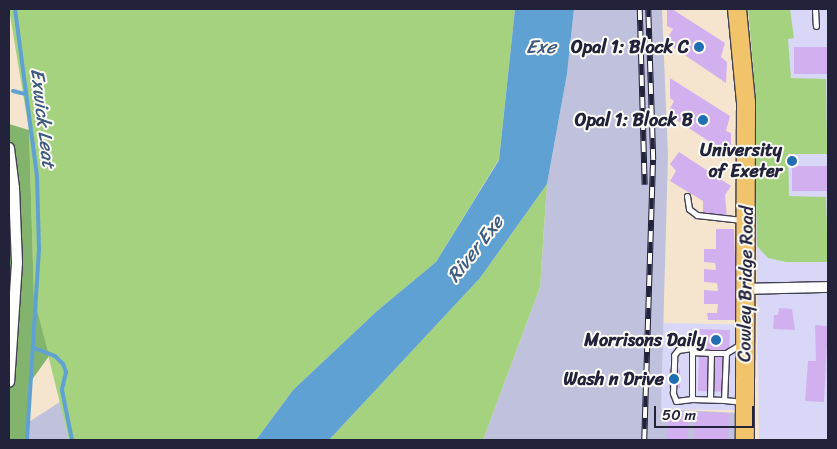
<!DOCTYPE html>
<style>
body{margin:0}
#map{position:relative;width:837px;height:449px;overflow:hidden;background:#f6e5ce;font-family:Sriracha,sans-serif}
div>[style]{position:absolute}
.built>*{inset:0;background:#d9d7f8;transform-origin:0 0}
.industrial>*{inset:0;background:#c0c2dd}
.green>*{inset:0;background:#a4d27f}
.forest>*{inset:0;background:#83b46e}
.water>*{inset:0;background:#5fa1d3}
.stream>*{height:4px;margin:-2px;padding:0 2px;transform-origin:2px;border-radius:2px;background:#5fa1d3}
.building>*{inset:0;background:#d2b0ef;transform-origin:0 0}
.roads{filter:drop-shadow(1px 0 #423f51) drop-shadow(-1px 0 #423f51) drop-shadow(0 1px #423f51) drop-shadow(0 -1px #423f51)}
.service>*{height:5px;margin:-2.5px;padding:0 2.5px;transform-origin:2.5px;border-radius:2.5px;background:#fff}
.minor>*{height:10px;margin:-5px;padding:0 5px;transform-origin:5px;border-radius:5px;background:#fff}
.trunk>*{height:18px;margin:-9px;padding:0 9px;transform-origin:9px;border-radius:9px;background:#f1c36a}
.rail>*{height:5.5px;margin-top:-2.75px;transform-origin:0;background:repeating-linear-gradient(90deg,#fdfcf7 0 11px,#22223b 0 22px);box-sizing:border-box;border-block:1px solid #22223b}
.dots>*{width:14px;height:14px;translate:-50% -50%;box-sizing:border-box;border:2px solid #fdfcf7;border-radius:50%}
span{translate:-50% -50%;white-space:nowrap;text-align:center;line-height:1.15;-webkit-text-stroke:4px #fdfcf7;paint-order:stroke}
.poi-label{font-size:18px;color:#22223b;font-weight:700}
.right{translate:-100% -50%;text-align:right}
.street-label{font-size:18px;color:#22223b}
.water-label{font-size:19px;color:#3d5b7f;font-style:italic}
.frame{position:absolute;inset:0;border:10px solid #22223b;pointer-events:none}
.scale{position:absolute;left:654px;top:406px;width:100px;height:22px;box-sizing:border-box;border:2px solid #22223b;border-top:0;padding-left:6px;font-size:15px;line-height:18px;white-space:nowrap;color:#22223b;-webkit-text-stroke:4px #fdfcf7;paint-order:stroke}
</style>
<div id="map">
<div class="built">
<div style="clip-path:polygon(748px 9px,828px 9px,828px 440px,759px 440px,754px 77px)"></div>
<div style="left:662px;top:323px;width:79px;height:86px;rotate:1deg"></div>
</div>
<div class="industrial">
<div style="clip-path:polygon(574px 9px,662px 9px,668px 155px,661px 409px,740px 413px,740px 440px,483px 440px,540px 287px,547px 184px,567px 74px)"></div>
<div style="clip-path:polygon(60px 402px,69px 440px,23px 440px,21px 427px)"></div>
</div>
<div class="green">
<div style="clip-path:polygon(9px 9px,515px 9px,499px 159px,436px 262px,377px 311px,293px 390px,256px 440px,69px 440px,34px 298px,29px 130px)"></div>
<div style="clip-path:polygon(748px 9px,790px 9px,794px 38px,788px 39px,791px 78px,826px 79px,827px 154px,788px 154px,789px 196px,826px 197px,828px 262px,786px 262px,768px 258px,757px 246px,754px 77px)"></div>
<div style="clip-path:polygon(547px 184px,540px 287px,483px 440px,329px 440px,480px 278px)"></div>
</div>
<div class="forest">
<div style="clip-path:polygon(9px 124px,29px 130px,34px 298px,49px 356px,29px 384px,26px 440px,9px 440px)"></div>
</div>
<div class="water">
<div style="clip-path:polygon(515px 9px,574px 9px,567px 74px,547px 184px,480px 278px,329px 440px,256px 440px,293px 390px,377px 311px,436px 262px,499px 160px)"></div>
</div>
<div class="stream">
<div style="left:15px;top:9px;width:169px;rotate:82.5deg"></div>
<div style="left:37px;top:177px;width:72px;rotate:88.4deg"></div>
<div style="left:39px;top:249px;width:191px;rotate:93.6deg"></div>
<div style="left:13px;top:91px;width:12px;rotate:14deg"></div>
<div style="left:34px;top:348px;width:22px;rotate:21deg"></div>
<div style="left:55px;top:356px;width:11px;rotate:45deg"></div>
<div style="left:63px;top:364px;width:9px;rotate:69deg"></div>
<div style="left:66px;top:372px;width:18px;rotate:103deg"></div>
<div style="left:62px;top:390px;width:51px;rotate:78.7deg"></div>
</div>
<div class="building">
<div style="clip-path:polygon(667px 9px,672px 9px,725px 43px,721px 57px,727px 62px,726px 83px,670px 45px,672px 42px,667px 39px,673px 29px,667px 26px)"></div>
<div style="left:828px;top:47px;width:27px;height:34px;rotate:90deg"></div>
<div style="clip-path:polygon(670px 78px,730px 116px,726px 131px,731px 133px,731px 156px,672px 117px,673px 113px,669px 110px,674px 101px,670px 98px)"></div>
<div style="clip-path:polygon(679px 152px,731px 186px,725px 195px,727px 219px,722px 215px,703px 215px,703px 201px,670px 181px,676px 171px,670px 164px)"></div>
<div style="left:828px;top:166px;width:25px;height:36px;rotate:90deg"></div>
<div style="clip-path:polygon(716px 229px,734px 229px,737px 320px,708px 320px,707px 313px,717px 313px,718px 304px,704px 304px,704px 290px,718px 291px,717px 283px,704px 282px,704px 269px,716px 270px,715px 263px,704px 262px,704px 249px,716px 249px)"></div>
<div style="clip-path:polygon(779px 308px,792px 309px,795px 330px,773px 329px,774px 315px,778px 315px)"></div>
<div style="clip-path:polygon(815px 325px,828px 326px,824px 402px,805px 401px,808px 361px,816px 361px)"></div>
<div style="left:700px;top:329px;width:30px;height:62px;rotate:2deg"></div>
<div style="left:669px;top:369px;width:11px;height:19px"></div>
<div style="left:695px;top:412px;width:34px;height:28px;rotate:2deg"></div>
<div style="left:668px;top:413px;width:21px;height:27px;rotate:3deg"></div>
</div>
<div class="roads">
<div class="service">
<div style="left:815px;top:9px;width:17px;rotate:87deg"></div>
<div style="left:687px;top:196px;width:13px;rotate:81deg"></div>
<div style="left:689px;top:209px;width:10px;rotate:37deg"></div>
<div style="left:697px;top:215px;width:45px;rotate:6.3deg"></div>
<div style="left:692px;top:341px;width:58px;rotate:90deg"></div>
<div style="left:692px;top:399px;width:32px;rotate:2deg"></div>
<div style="left:741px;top:344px;width:17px;rotate:149deg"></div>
<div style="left:726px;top:353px;width:47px;rotate:92.4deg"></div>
<div style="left:724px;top:400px;width:19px;rotate:6deg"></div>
<div style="left:692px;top:352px;width:19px;rotate:3deg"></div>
<div style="left:692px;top:399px;width:16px;rotate:173deg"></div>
<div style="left:676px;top:401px;width:9px;rotate:-111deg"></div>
<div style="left:673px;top:393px;width:38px;rotate:-88deg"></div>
<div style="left:674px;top:355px;width:6px;rotate:-51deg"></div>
<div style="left:678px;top:350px;width:14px;rotate:-8deg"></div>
<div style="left:710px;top:399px;width:46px;rotate:-88.8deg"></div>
<div style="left:711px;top:353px;width:15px"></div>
</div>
<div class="minor">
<div style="left:9px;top:148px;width:40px;rotate:82.9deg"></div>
<div style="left:14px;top:188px;width:75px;rotate:87.7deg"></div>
<div style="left:17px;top:263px;width:119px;rotate:93.8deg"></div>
<div style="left:746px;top:289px;width:82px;rotate:-1.4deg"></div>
</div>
<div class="trunk">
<div style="left:737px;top:9px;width:93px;rotate:84.5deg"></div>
<div style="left:746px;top:102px;width:338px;rotate:90.2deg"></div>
</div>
</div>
<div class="rail">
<div style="left:640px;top:9px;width:176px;rotate:88.4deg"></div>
<div style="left:644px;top:440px;width:280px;rotate:-88.2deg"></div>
<div style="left:653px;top:160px;width:151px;rotate:-91.9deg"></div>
</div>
<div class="dots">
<div style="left:699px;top:47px;background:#1f6fb2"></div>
<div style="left:703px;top:120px;background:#1f6fb2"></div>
<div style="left:792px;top:161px;background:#1f6fb2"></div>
<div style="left:716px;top:340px;background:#1f6fb2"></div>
<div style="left:674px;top:379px;background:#1f6fb2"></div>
</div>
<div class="poi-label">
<span class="right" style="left:689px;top:47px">Opal 1: Block C</span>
<span class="right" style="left:693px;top:120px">Opal 1: Block B</span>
<span class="right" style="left:782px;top:161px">University<br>of Exeter</span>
<span class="right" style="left:706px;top:340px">Morrisons Daily</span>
<span class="right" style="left:664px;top:379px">Wash n Drive</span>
</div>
<div class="street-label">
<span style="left:746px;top:284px;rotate:-89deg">Cowley Bridge Road</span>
</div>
<div class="water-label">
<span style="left:541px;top:47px">Exe</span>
<span style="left:43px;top:118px;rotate:83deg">Exwick Leat</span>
<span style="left:475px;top:249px;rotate:-52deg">River Exe</span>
</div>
<div class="frame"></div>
<div class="scale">50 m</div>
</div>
